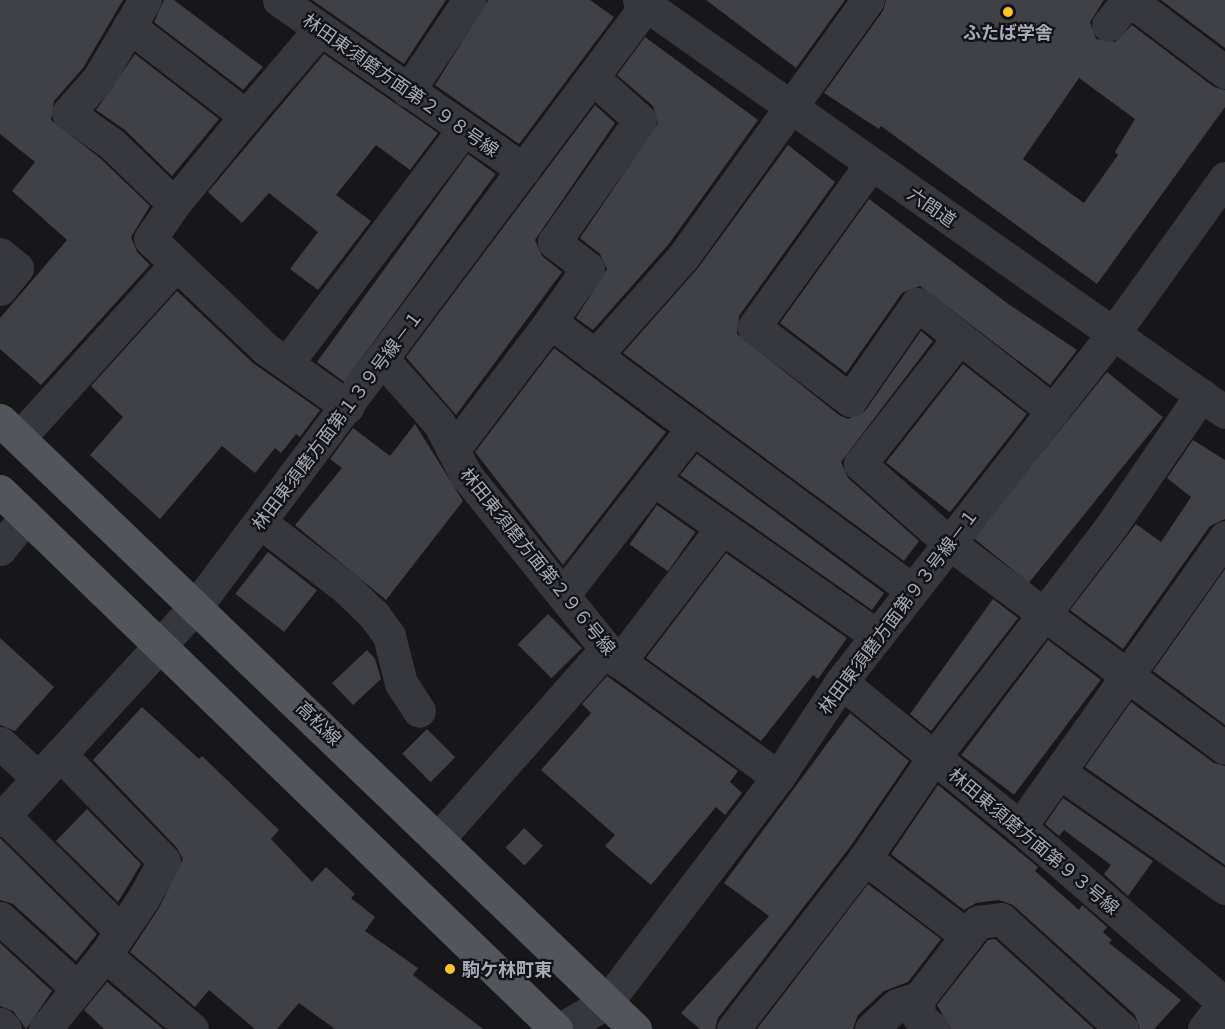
<!DOCTYPE html>
<meta charset="utf-8">
<style>
body{margin:0}
#map{position:relative;width:1225px;height:1029px;overflow:hidden;background:#171619;font-family:"Open Sans","Noto Sans JP",sans-serif}
div>[style]{position:absolute}
.building>*{inset:0;background:#404146;transform-origin:0 0}
.minor>*{height:33px;margin:-16.5px;padding:0 16.5px;transform-origin:16.5px;border-radius:16.5px;background:#37383e}
.major>*{height:33px;margin:-16.5px;padding:0 16.5px;transform-origin:16.5px;border-radius:16.5px;background:#53555d}
.dots>*{width:16px;height:16px;translate:-50% -50%;box-sizing:border-box;border:3px solid #121114;border-radius:50%}
span{translate:-50% -50%;white-space:nowrap;text-align:center;line-height:1.15;-webkit-text-stroke:4.5px #121114;paint-order:stroke}
.poi-label{font-size:18px;color:#a7acba;font-weight:700}
.left{translate:0 -50%;text-align:left}
.street-label{font-size:18px;color:#a7acba}
</style>
<div id="map">
<div class="building">
<div style="clip-path:polygon(0 0,123px 0,83px 68px,54px 101px,51px 120px,100px 158px,150px 206px,131px 237px,137px 252px,150px 265px,41px 385px,0 349px,0 318px,67px 240px,12px 191px,35px 162px,0 134px)"></div>
<div style="clip-path:polygon(164px 0,174px 0,263px 67px,243px 90px,154px 22px)"></div>
<div style="clip-path:polygon(312px 0,446px 0,404px 64px)"></div>
<div style="clip-path:polygon(488px 0,590px 0,614px 17px,519px 144px,435px 85px)"></div>
<div style="clip-path:polygon(706px 0,845px 0,796px 68px)"></div>
<div style="clip-path:polygon(evenodd,886px 0,1104px 0,1090px 22px,1096px 39px,1115px 42px,1132px 25px,1214px 87px,1225px 90px,1225px 107px,1097px 284px,881px 126px,879px 129px,824px 93px,883px 11px,886px 0,1079px 78px,1135px 119px,1115px 152px,1118px 155px,1084px 203px,1023px 159px,1079px 78px)"></div>
<div style="clip-path:polygon(1161px 0,1225px 0,1225px 48px)"></div>
<div style="clip-path:polygon(645px 37px,758px 120px,668px 245px,593px 330px,576px 318px,607px 269px,600px 254px,580px 238px,658px 123px,653px 106px,617px 75px)"></div>
<div style="clip-path:polygon(135px 54px,219px 119px,172px 176px,125px 130px,96px 110px)"></div>
<div style="clip-path:polygon(324px 54px,438px 133px,410px 170px,376px 145px,336px 195px,371px 221px,318px 290px,290px 269px,318px 232px,269px 193px,242px 223px,208px 192px)"></div>
<div style="clip-path:polygon(595px 105px,615px 123px,535px 240px,542px 256px,562px 272px,456px 415px,406px 357px)"></div>
<div style="clip-path:polygon(788px 145px,835px 182px,739px 316px,737px 334px,839px 415px,848px 419px,865px 411px,921px 331px,933px 341px,841px 462px,848px 478px,919px 541px,904px 561px,623px 353px,698px 268px)"></div>
<div style="left:468px;top:154px;width:34px;height:257px;rotate:36deg"></div>
<div style="clip-path:polygon(869px 199px,1007px 303px,1077px 350px,1050px 385px,920px 286px,902px 293px,846px 373px,780px 323px)"></div>
<div style="clip-path:polygon(177px 291px,253px 363px,320px 410px,300px 437px,296px 434px,281px 453px,275px 448px,255px 473px,222px 446px,160px 519px,90px 455px,123px 417px,91px 386px)"></div>
<div style="clip-path:polygon(554px 348px,666px 432px,563px 565px,475px 452px)"></div>
<div style="left:963px;top:364px;width:81px;height:125px;rotate:38deg"></div>
<div style="left:1107px;top:372px;width:72px;height:213px;rotate:39deg"></div>
<div style="clip-path:polygon(415px 424px,463px 501px,386px 600px,295px 525px,342px 468px,330px 459px,353px 428px,390px 456px)"></div>
<div style="clip-path:polygon(1193px 440px,1225px 460px,1225px 519px,1210px 526px,1123px 649px,1070px 610px,1136px 524px,1161px 542px,1191px 497px,1167px 478px)"></div>
<div style="clip-path:polygon(697px 454px,884px 593px,872px 610px,680px 475px)"></div>
<div style="left:657px;top:505px;width:47px;height:48px;rotate:35deg"></div>
<div style="left:268px;top:552px;width:62px;height:53px;rotate:38deg"></div>
<div style="clip-path:polygon(726px 553px,847px 638px,818px 679px,813px 675px,761px 741px,646px 658px)"></div>
<div style="clip-path:polygon(1225px 569px,1225px 725px,1153px 671px)"></div>
<div style="clip-path:polygon(993px 599px,1018px 618px,931px 731px,910px 714px)"></div>
<div style="left:548px;top:614px;width:48px;height:43px;rotate:45deg"></div>
<div style="clip-path:polygon(0 638px,54px 687px,15px 731px,0 725px)"></div>
<div style="left:1048px;top:640px;width:66px;height:144px;rotate:37deg"></div>
<div style="clip-path:polygon(367px 650px,375px 659px,381px 679px,353px 705px,332px 683px)"></div>
<div style="clip-path:polygon(607px 676px,738px 771px,730px 782px,742px 793px,725px 815px,716px 807px,651px 885px,605px 846px,615px 835px,541px 770px,591px 713px,582px 704px)"></div>
<div style="clip-path:polygon(1131px 702px,1214px 763px,1225px 766px,1225px 865px,1085px 767px)"></div>
<div style="clip-path:polygon(142px 707px,199px 759px,202px 756px,279px 830px,271px 839px,312px 882px,326px 867px,355px 894px,351px 898px,375px 917px,365px 931px,418px 968px,413px 975px,483px 1029px,335px 1029px,299px 1003px,277px 1029px,255px 1029px,209px 990px,195px 1007px,130px 952px,159px 908px,183px 859px,177px 848px,93px 760px)"></div>
<div style="clip-path:polygon(850px 713px,909px 761px,850px 847px,718px 1018px,715px 1029px,700px 1029px,681px 1013px,769px 916px,724px 883px)"></div>
<div style="left:427px;top:729px;width:40px;height:35px;rotate:45deg"></div>
<div style="clip-path:polygon(938px 785px,1038px 867px,1035px 871px,1079px 910px,1082px 905px,1107px 927px,1103px 932px,1112px 940px,1109px 943px,1181px 1000px,1154px 1029px,1140px 1029px,1135px 1015px,1013px 905px,999px 900px,976px 903px,964px 910px,891px 854px)"></div>
<div style="clip-path:polygon(1063px 798px,1153px 861px,1128px 896px,1104px 874px,1111px 865px,1064px 830px,1059px 836px,1045px 824px)"></div>
<div style="clip-path:polygon(87px 809px,141px 864px,118px 902px,56px 841px)"></div>
<div style="left:524px;top:828px;width:26px;height:27px;rotate:43deg"></div>
<div style="clip-path:polygon(0 838px,97px 934px,76px 961px,13px 904px,0 900px)"></div>
<div style="clip-path:polygon(868px 884px,941px 939px,908px 982px,884px 991px,858px 1015px,853px 1029px,757px 1029px)"></div>
<div style="clip-path:polygon(995px 939px,1094px 1029px,951px 1029px,937px 1005px,988px 940px)"></div>
<div style="clip-path:polygon(0 943px,52px 991px,26px 1029px,13px 1011px,0 1006px)"></div>
<div style="clip-path:polygon(107px 982px,163px 1029px,104px 1029px,84px 1010px)"></div>
</div>
<div class="minor">
<div style="left:145px;top:0;width:92px;rotate:120.7deg"></div>
<div style="left:98px;top:79px;width:45px;rotate:131.4deg"></div>
<div style="left:68px;top:113px;width:54px;rotate:35.2deg"></div>
<div style="left:112px;top:144px;width:86px;rotate:44.1deg"></div>
<div style="left:174px;top:204px;width:42px;rotate:124.4deg"></div>
<div style="left:150px;top:239px;width:160px;rotate:43.5deg"></div>
<div style="left:266px;top:349px;width:100px;rotate:35.3deg"></div>
<div style="left:279px;top:0;width:298px;rotate:34.8deg"></div>
<div style="left:639px;top:0;width:716px;rotate:35.11deg"></div>
<div style="left:1130px;top:0;width:119px;rotate:37.2deg"></div>
<div style="left:1108px;top:25px;width:32px;rotate:-51deg"></div>
<div style="left:129px;top:26px;width:148px;rotate:37.6deg"></div>
<div style="left:246px;top:116px;width:114px;rotate:129.3deg"></div>
<div style="left:408px;top:91px;width:110px;rotate:-56.2deg"></div>
<div style="left:246px;top:116px;width:114px;rotate:-49.6deg"></div>
<div style="left:871px;top:164px;width:201px;rotate:125.7deg"></div>
<div style="left:754px;top:327px;width:121px;rotate:37.2deg"></div>
<div style="left:850px;top:400px;width:117px;rotate:-55.1deg"></div>
<div style="left:917px;top:304px;width:173px;rotate:38.2deg"></div>
<div style="left:0;top:254px;width:22px;rotate:39deg"></div>
<div style="left:17px;top:268px;width:27px;rotate:129deg"></div>
<div style="left:550px;top:322px;width:66px;rotate:-54.9deg"></div>
<div style="left:588px;top:268px;width:43px;rotate:-142.6deg"></div>
<div style="left:554px;top:242px;width:149px;rotate:-54.8deg"></div>
<div style="left:640px;top:120px;width:63px;rotate:-138.2deg"></div>
<div style="left:959px;top:338px;width:160px;rotate:128.2deg"></div>
<div style="left:860px;top:464px;width:119px;rotate:41.6deg"></div>
<div style="left:949px;top:543px;width:119px;rotate:36.8deg"></div>
<div style="left:1044px;top:614px;width:112px;rotate:-52.6deg"></div>
<div style="left:1112px;top:525px;width:158px;rotate:-55.6deg"></div>
<div style="left:595px;top:356px;width:132px;rotate:-48.4deg"></div>
<div style="left:683px;top:257px;width:317px;rotate:-54.3deg"></div>
<div style="left:383px;top:360px;width:84px;rotate:48.4deg"></div>
<div style="left:439px;top:423px;width:59px;rotate:62.6deg"></div>
<div style="left:466px;top:475px;width:233px;rotate:51.1deg"></div>
<div style="left:612px;top:656px;width:205px;rotate:36.1deg"></div>
<div style="left:287px;top:363px;width:293px;rotate:-52.9deg"></div>
<div style="left:19px;top:438px;width:234px;rotate:-47.9deg"></div>
<div style="left:453px;top:450px;width:161px;rotate:-52.8deg"></div>
<div style="left:550px;top:322px;width:450px;rotate:36.5deg"></div>
<div style="left:653px;top:479px;width:274px;rotate:35deg"></div>
<div style="left:260px;top:522px;width:108px;rotate:37.5deg"></div>
<div style="left:346px;top:588px;width:39px;rotate:44deg"></div>
<div style="left:374px;top:615px;width:26px;rotate:54deg"></div>
<div style="left:389px;top:636px;width:49px;rotate:75.7deg"></div>
<div style="left:401px;top:683px;width:33px;rotate:57deg"></div>
<div style="left:0;top:549px;width:42px;rotate:-51.8deg"></div>
<div style="left:563px;top:595px;width:212px;rotate:-52.1deg"></div>
<div style="left:619px;top:662px;width:169px;rotate:-52.5deg"></div>
<div style="left:841px;top:682px;width:230px;rotate:39deg"></div>
<div style="left:1020px;top:827px;width:269px;rotate:40.8deg"></div>
<div style="left:0;top:743px;width:52px;rotate:42.6deg"></div>
<div style="left:1059px;top:772px;width:203px;rotate:34.9deg"></div>
<div style="left:4px;top:816px;width:164px;rotate:44.5deg"></div>
<div style="left:0;top:820px;width:292px;rotate:-47.5deg"></div>
<div style="left:197px;top:605px;width:756px;rotate:-53.18deg"></div>
<div style="left:1020px;top:827px;width:355px;rotate:-54.7deg"></div>
<div style="left:438px;top:839px;width:254px;rotate:-48.5deg"></div>
<div style="left:865px;top:858px;width:128px;rotate:37.4deg"></div>
<div style="left:0;top:918px;width:105px;rotate:42.3deg"></div>
<div style="left:105px;top:955px;width:114px;rotate:40.4deg"></div>
<div style="left:0;top:1024px;width:7px;rotate:45deg"></div>
<div style="left:45px;top:1029px;width:95px;rotate:-51deg"></div>
<div style="left:105px;top:955px;width:68px;rotate:-55.8deg"></div>
<div style="left:143px;top:899px;width:43px;rotate:-61.1deg"></div>
<div style="left:164px;top:861px;width:149px;rotate:-134.2deg"></div>
<div style="left:560px;top:1029px;width:53px;rotate:-29.5deg"></div>
<div style="left:606px;top:1003px;width:284px;rotate:-52.7deg"></div>
<div style="left:778px;top:777px;width:114px;rotate:-56.4deg"></div>
<div style="left:841px;top:682px;width:442px;rotate:-52deg"></div>
<div style="left:1113px;top:334px;width:192px;rotate:-54.3deg"></div>
<div style="left:733px;top:1029px;width:216px;rotate:-52.3deg"></div>
<div style="left:865px;top:858px;width:122px;rotate:-55.7deg"></div>
<div style="left:934px;top:757px;width:180px;rotate:-52.4deg"></div>
<div style="left:1044px;top:614px;width:225px;rotate:36.5deg"></div>
<div style="left:871px;top:1029px;width:35px;rotate:-43deg"></div>
<div style="left:897px;top:1005px;width:23px;rotate:-18deg"></div>
<div style="left:933px;top:1029px;width:20px;rotate:-139deg"></div>
<div style="left:918px;top:1016px;width:18px;rotate:-87deg"></div>
<div style="left:919px;top:998px;width:96px;rotate:-52.2deg"></div>
<div style="left:978px;top:922px;width:23px;rotate:-7deg"></div>
<div style="left:1001px;top:919px;width:164px;rotate:42.3deg"></div>
<div style="left:1204px;top:1029px;width:35px;rotate:-53deg"></div>
</div>
<div class="major">
<div style="left:0;top:420px;width:880px;rotate:43.8deg"></div>
<div style="left:0;top:491px;width:774px;rotate:44.06deg"></div>
</div>
<div class="dots">
<div style="left:1008px;top:12px;background:#ffc228"></div>
<div style="left:450px;top:969px;background:#ffc228"></div>
</div>
<div class="poi-label">
<span style="left:1008px;top:32px">ふたば学舎</span>
<span class="left" style="left:462px;top:969px">駒ケ林町東</span>
</div>
<div class="street-label">
<span style="left:401px;top:85px;rotate:35deg">林田東須磨方面第２９８号線</span>
<span style="left:932px;top:207px;rotate:35deg">六間道</span>
<span style="left:337px;top:420px;rotate:-53deg">林田東須磨方面第１３９号線－１</span>
<span style="left:538px;top:561px;rotate:51deg">林田東須磨方面第２９６号線</span>
<span style="left:898px;top:611px;rotate:-53deg">林田東須磨方面第９３号線－１</span>
<span style="left:319px;top:723px;rotate:44deg">高松線</span>
<span style="left:1034px;top:841px;rotate:40deg">林田東須磨方面第９３号線</span>
</div>
</div>
